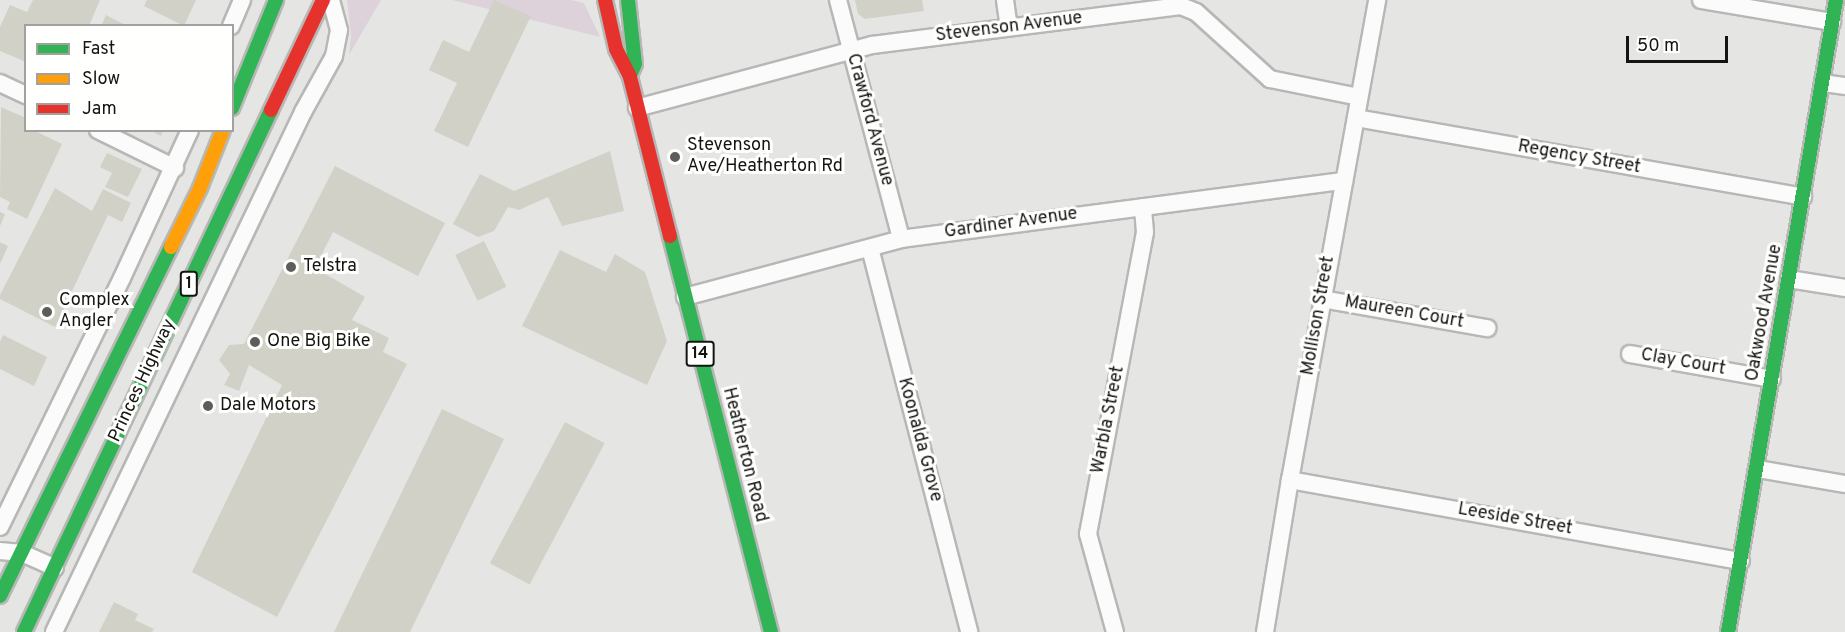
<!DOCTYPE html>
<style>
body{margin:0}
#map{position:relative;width:1845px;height:632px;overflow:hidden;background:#e5e6e4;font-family:Overpass,sans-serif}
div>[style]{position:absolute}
.green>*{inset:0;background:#ddd2d9}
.building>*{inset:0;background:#d1d1c8;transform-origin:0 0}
.roads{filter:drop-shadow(2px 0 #b7b8b6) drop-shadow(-2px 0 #b7b8b6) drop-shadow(0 2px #b7b8b6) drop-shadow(0 -2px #b7b8b6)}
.street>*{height:16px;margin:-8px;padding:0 8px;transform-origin:8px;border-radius:8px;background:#fbfbfb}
.fast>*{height:14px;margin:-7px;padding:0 7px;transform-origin:7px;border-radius:7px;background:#30b455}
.slow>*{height:14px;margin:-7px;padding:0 7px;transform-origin:7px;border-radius:7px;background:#ff9f0a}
.jam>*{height:14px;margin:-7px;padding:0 7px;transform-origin:7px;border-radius:7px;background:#e5322d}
.dots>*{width:16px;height:16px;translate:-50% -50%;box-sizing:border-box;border:3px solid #fffffe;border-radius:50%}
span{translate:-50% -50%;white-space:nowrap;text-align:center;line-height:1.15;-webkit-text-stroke:6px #fffffe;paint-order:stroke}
.shield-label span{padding:2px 4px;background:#fffffe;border:2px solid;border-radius:4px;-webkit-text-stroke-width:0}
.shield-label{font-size:16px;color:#141413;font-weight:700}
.street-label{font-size:18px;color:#141413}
.poi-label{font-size:18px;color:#141413}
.left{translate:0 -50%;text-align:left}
.legend{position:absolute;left:24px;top:24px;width:210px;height:108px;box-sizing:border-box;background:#fffffe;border:2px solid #a1a1a0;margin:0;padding:8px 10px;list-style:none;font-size:18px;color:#141413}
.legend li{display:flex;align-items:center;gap:12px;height:30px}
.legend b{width:30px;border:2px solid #a1a1a0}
.scale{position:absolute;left:1626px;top:36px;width:102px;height:27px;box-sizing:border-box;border:3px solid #141413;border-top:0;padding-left:8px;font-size:18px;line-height:21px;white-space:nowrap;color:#141413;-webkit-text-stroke:4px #fffffe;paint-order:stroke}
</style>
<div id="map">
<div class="green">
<div style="clip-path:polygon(347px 0,381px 0,349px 55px,351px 36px)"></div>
<div style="clip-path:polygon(452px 0,571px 0,584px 3px,600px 37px)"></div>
</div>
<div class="building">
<div style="clip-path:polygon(33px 0,100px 0,89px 26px,26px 26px,26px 62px,0 51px,0 27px,10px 5px,27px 12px)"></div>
<div style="clip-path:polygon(147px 0,196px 0,184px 26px,144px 6px)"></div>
<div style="clip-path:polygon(494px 0,531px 16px,468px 147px,434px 131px,457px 83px,429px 70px,443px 40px,469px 52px)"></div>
<div style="clip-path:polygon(855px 0,922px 0,924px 11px,865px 19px,858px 14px)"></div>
<div style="clip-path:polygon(106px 15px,127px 26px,101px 26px)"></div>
<div style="clip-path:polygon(1px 107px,26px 118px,26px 130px,33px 130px,62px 144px,27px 219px,7px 209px,10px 202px,0 197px)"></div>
<div style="clip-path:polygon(150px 130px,163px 130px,161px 136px)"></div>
<div style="clip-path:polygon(610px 151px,624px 211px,562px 226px,548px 197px,519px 210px,508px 207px,494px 231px,478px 237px,453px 224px,480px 174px,514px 191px)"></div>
<div style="clip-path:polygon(107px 153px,142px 169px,128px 197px,105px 187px,112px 173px,100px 167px)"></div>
<div style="clip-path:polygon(335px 166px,445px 223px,418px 276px,333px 232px,315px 268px,365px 297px,352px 320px,389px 338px,383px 352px,407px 364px,277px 617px,192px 572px,282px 385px,249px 365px,239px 391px,224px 385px,230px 374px,219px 360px,229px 345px,244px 344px)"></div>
<div style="clip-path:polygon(55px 188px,92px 211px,103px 189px,131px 203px,122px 222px,108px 215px,55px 327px,0 299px,0 295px)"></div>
<div style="clip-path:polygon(0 212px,5px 214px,0 226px)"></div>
<div style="left:484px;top:241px;width:51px;height:32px;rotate:64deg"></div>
<div style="clip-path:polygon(0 242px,8px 246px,0 264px)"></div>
<div style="clip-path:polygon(560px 250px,606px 272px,615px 254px,645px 272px,667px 341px,647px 385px,522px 326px)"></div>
<div style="clip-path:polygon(3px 335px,47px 357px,34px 386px,0 369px,0 342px)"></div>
<div style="clip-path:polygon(442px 409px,504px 439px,410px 632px,334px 632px)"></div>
<div style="left:565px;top:422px;width:45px;height:160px;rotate:28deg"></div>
<div style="clip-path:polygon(114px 602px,138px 614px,135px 620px,154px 629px,152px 632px,99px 632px)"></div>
</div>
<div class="roads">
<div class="street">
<div style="left:838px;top:0;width:247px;rotate:75.2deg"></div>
<div style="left:1005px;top:0;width:27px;rotate:82deg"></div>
<div style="left:1701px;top:0;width:133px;rotate:9.5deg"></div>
<div style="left:231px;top:26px;width:28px;rotate:-67deg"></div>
<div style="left:0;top:83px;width:29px;rotate:25deg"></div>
<div style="left:1823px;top:83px;width:22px;rotate:8deg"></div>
<div style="left:637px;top:108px;width:243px;rotate:-15deg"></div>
<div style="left:872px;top:45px;width:311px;rotate:-7.2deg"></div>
<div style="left:1181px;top:6px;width:16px;rotate:22deg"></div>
<div style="left:1196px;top:12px;width:100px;rotate:42.2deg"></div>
<div style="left:1270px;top:79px;width:91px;rotate:11.4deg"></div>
<div style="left:1356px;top:118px;width:454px;rotate:10deg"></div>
<div style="left:98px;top:130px;width:86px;rotate:26.3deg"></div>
<div style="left:870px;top:248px;width:397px;rotate:75.5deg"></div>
<div style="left:1789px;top:279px;width:57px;rotate:9.1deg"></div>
<div style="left:685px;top:297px;width:224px;rotate:-15deg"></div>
<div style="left:901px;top:239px;width:447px;rotate:-7.5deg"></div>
<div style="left:1322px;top:299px;width:168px;rotate:10deg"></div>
<div style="left:1630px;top:354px;width:144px;rotate:10deg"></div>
<div style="left:1758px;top:469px;width:88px;rotate:9.8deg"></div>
<div style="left:1290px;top:480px;width:458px;rotate:10.2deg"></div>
<div style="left:0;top:527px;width:277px;rotate:-63.9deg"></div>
<div style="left:122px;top:278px;width:163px;rotate:-65.3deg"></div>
<div style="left:0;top:551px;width:22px;rotate:5deg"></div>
<div style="left:22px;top:553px;width:36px;rotate:24deg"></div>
<div style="left:54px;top:632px;width:577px;rotate:-64.41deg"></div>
<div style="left:303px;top:112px;width:64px;rotate:-61deg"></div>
<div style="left:334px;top:56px;width:26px;rotate:-79deg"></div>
<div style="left:339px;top:30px;width:31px;rotate:-105deg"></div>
<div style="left:1115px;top:632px;width:102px;rotate:-105.4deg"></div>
<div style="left:1088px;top:534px;width:307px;rotate:-79.3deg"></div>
<div style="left:1145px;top:232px;width:25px;rotate:-95deg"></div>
<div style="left:1265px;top:632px;width:154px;rotate:-80.7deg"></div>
<div style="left:1290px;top:480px;width:488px;rotate:-79.7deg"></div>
</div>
<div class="fast">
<div style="left:628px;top:0;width:64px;rotate:83.8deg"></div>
<div style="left:635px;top:64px;width:10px;rotate:114deg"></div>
<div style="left:232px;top:108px;width:117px;rotate:-67.8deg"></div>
<div style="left:670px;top:236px;width:409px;rotate:75.7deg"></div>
<div style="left:0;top:596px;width:389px;rotate:-63.9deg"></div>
<div style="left:24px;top:632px;width:577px;rotate:-64.68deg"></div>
<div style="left:1728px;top:632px;width:641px;rotate:-80.3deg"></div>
</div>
<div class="slow">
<div style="left:171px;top:247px;width:66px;rotate:-63.8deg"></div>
<div style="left:200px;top:188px;width:62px;rotate:-68.4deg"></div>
</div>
<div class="jam">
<div style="left:605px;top:0;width:50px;rotate:77.3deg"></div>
<div style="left:616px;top:49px;width:31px;rotate:63deg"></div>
<div style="left:630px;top:77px;width:164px;rotate:75.9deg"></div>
<div style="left:271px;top:110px;width:122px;rotate:-64.7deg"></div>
</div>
</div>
<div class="dots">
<div style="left:675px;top:157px;background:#5d5e5c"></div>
<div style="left:291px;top:267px;background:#5d5e5c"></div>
<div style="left:47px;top:312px;background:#5d5e5c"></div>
<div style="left:255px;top:342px;background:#5d5e5c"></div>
<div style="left:208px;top:406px;background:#5d5e5c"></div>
</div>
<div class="shield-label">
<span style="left:189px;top:284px">1</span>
<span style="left:700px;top:354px">14</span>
</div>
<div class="street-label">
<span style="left:1009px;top:28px;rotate:-7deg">Stevenson Avenue</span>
<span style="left:869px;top:120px;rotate:75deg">Crawford Avenue</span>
<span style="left:1579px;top:158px;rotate:10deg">Regency Street</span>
<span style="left:1011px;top:224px;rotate:-8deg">Gardiner Avenue</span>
<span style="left:1404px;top:313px;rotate:10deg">Maureen Court</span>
<span style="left:1765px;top:313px;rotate:-80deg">Oakwood Avenue</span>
<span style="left:1319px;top:316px;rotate:-80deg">Mollison Street</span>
<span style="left:1683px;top:363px;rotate:10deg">Clay Court</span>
<span style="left:143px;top:381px;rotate:-65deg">Princes Highway</span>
<span style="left:1109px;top:420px;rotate:-79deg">Warbla Street</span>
<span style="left:919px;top:440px;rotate:75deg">Koonalda Grove</span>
<span style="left:744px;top:455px;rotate:76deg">Heatherton Road</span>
<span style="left:1515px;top:520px;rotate:10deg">Leeside Street</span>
</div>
<div class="poi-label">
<span class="left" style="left:687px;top:157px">Stevenson<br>Ave/Heatherton Rd</span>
<span class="left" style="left:303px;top:267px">Telstra</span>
<span class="left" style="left:59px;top:312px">Complex<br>Angler</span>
<span class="left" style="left:267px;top:342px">One Big Bike</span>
<span class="left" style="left:220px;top:406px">Dale Motors</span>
</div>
<ul class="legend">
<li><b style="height:8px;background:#30b455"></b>Fast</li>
<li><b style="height:8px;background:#ff9f0a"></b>Slow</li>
<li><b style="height:8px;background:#e5322d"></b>Jam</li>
</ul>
<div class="scale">50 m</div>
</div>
